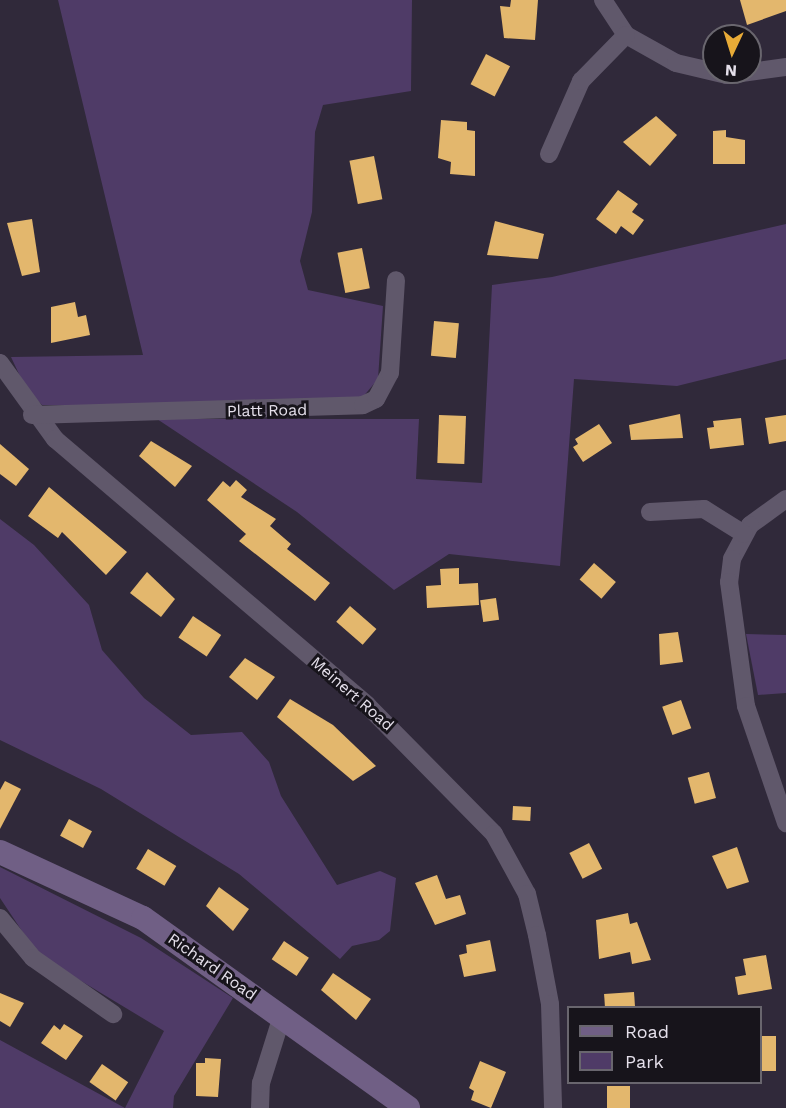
<!DOCTYPE html>
<style>
body{margin:0}
#map{position:relative;width:786px;height:1108px;overflow:hidden;background:#30293a;font-family:"Work Sans",sans-serif}
div>[style]{position:absolute}
.green>*{inset:0;background:#4f3b67}
.building>*{inset:0;background:#e3b76d;transform-origin:0 0}
.street>*{height:18px;margin:-9px;padding:0 9px;transform-origin:9px;border-radius:9px;background:#60586b}
.secondary>*{height:24px;margin:-12px;padding:0 12px;transform-origin:12px;border-radius:12px;background:#705f85}
span{translate:-50% -50%;white-space:nowrap;text-align:center;line-height:1.15;-webkit-text-stroke:6px #17141b;paint-order:stroke}
.street-label{font-size:16px;color:#e5e0eb}
.legend{position:absolute;left:567px;top:1006px;width:195px;height:78px;box-sizing:border-box;background:#17141b;border:2px solid #69666e;margin:0;padding:8px 10px;list-style:none;font-size:18px;color:#e5e0eb}
.legend li{display:flex;align-items:center;gap:12px;height:30px}
.legend b{width:30px;border:2px solid #69666e}
.north{position:absolute;left:702px;top:24px;width:60px;height:60px;box-sizing:border-box;background:#17141b;border:2px solid #69666e;border-radius:50%;rotate:184deg;font-size:16px;font-weight:700;line-height:24px;text-align:center;color:#e5e0eb}
.north::after{content:'';display:block;margin:auto;width:21px;height:27px;background:#e8ab37;clip-path:polygon(50% 0,100% 100%,50% 72%,0 100%)}
</style>
<div id="map">
<div class="green">
<div style="clip-path:polygon(58px 0,412px 0,411px 91px,323px 105px,315px 132px,312px 212px,300px 261px,308px 290px,383px 306px,378px 379px,362px 398px,337px 407px,42px 405px,26px 389px,11px 357px,143px 355px)"></div>
<div style="clip-path:polygon(786px 224px,786px 359px,677px 386px,574px 379px,560px 566px,449px 554px,394px 590px,297px 512px,157px 419px,419px 419px,416px 479px,482px 483px,492px 285px,552px 277px)"></div>
<div style="clip-path:polygon(0 519px,34px 545px,89px 605px,102px 650px,144px 698px,191px 735px,242px 732px,269px 762px,281px 796px,337px 885px,380px 871px,396px 878px,390px 931px,379px 940px,352px 946px,340px 959px,239px 874px,101px 789px,0 740px)"></div>
<div style="clip-path:polygon(746px 634px,786px 635px,786px 693px,758px 695px)"></div>
<div style="clip-path:polygon(0 867px,141px 938px,233px 998px,174px 1096px,173px 1108px,0 1108px,0 1040px,125px 1108px,164px 1031px,38px 955px,0 898px)"></div>
</div>
<div class="building">
<div style="clip-path:polygon(511px 0,538px 0,535px 40px,504px 38px,500px 6px,510px 7px)"></div>
<div style="clip-path:polygon(740px 0,786px 0,786px 11px,747px 25px)"></div>
<div style="left:486px;top:54px;width:27px;height:34px;rotate:27deg"></div>
<div style="clip-path:polygon(656px 116px,677px 135px,650px 166px,623px 142px)"></div>
<div style="clip-path:polygon(441px 120px,467px 122px,467px 130px,475px 131px,475px 176px,450px 174px,451px 162px,438px 158px)"></div>
<div style="clip-path:polygon(726px 130px,726px 137px,745px 140px,745px 164px,713px 164px,713px 131px)"></div>
<div style="left:374px;top:156px;width:44px;height:25px;rotate:79deg"></div>
<div style="clip-path:polygon(618px 190px,638px 204px,632px 212px,644px 220px,633px 235px,621px 226px,616px 234px,596px 219px)"></div>
<div style="clip-path:polygon(32px 219px,40px 272px,22px 276px,7px 223px)"></div>
<div style="clip-path:polygon(495px 221px,544px 234px,538px 259px,487px 255px)"></div>
<div style="left:362px;top:248px;width:41px;height:25px;rotate:79deg"></div>
<div style="clip-path:polygon(75px 302px,78px 317px,86px 315px,90px 335px,51px 343px,51px 307px)"></div>
<div style="left:434px;top:321px;width:25px;height:35px;rotate:5deg"></div>
<div style="clip-path:polygon(680px 414px,683px 438px,631px 440px,629px 425px)"></div>
<div style="left:439px;top:415px;width:27px;height:48px;rotate:2deg"></div>
<div style="clip-path:polygon(786px 415px,786px 441px,769px 444px,765px 418px)"></div>
<div style="clip-path:polygon(741px 418px,744px 445px,710px 449px,707px 428px,714px 427px,713px 421px)"></div>
<div style="clip-path:polygon(599px 424px,612px 443px,583px 462px,573px 447px,578px 444px,575px 439px)"></div>
<div style="clip-path:polygon(151px 441px,192px 466px,175px 487px,139px 456px)"></div>
<div style="clip-path:polygon(0 444px,29px 469px,16px 486px,0 474px)"></div>
<div style="clip-path:polygon(236px 480px,247px 490px,241px 497px,276px 519px,270px 526px,291px 544px,287px 549px,330px 583px,315px 601px,239px 541px,246px 534px,207px 500px,223px 481px,230px 487px)"></div>
<div style="clip-path:polygon(49px 487px,127px 552px,106px 575px,62px 532px,58px 538px,28px 516px)"></div>
<div style="left:594px;top:563px;width:29px;height:22px;rotate:41deg"></div>
<div style="clip-path:polygon(459px 568px,459px 584px,478px 583px,479px 605px,427px 608px,426px 586px,441px 585px,440px 569px)"></div>
<div style="clip-path:polygon(147px 572px,175px 599px,161px 617px,130px 593px)"></div>
<div style="left:496px;top:598px;width:22px;height:16px;rotate:82deg"></div>
<div style="left:350px;top:606px;width:35px;height:21px;rotate:41deg"></div>
<div style="left:193px;top:616px;width:34px;height:26px;rotate:34deg"></div>
<div style="clip-path:polygon(678px 632px,683px 662px,660px 665px,659px 634px)"></div>
<div style="clip-path:polygon(245px 658px,275px 677px,257px 700px,229px 677px)"></div>
<div style="clip-path:polygon(290px 699px,333px 725px,376px 766px,353px 781px,277px 717px)"></div>
<div style="left:681px;top:700px;width:30px;height:20px;rotate:70deg"></div>
<div style="left:709px;top:772px;width:27px;height:22px;rotate:75deg"></div>
<div style="clip-path:polygon(5px 781px,21px 789px,0 829px,0 790px)"></div>
<div style="left:513px;top:806px;width:18px;height:14px;rotate:3deg"></div>
<div style="left:69px;top:819px;width:26px;height:19px;rotate:28deg"></div>
<div style="left:589px;top:843px;width:29px;height:22px;rotate:63deg"></div>
<div style="clip-path:polygon(737px 847px,749px 882px,727px 889px,712px 856px)"></div>
<div style="left:148px;top:849px;width:33px;height:23px;rotate:31deg"></div>
<div style="clip-path:polygon(437px 875px,446px 899px,460px 895px,466px 914px,435px 925px,415px 883px)"></div>
<div style="clip-path:polygon(219px 887px,249px 909px,233px 931px,206px 906px)"></div>
<div style="clip-path:polygon(628px 913px,630px 924px,637px 922px,651px 960px,632px 964px,630px 952px,599px 959px,596px 920px)"></div>
<div style="clip-path:polygon(490px 940px,496px 971px,464px 977px,459px 955px,467px 953px,466px 945px)"></div>
<div style="left:284px;top:941px;width:30px;height:22px;rotate:34deg"></div>
<div style="clip-path:polygon(766px 955px,772px 989px,738px 995px,735px 977px,746px 975px,743px 959px)"></div>
<div style="clip-path:polygon(333px 973px,371px 999px,356px 1020px,321px 990px)"></div>
<div style="left:634px;top:992px;width:16px;height:30px;rotate:86deg"></div>
<div style="clip-path:polygon(0 993px,24px 1003px,10px 1027px,0 1021px)"></div>
<div style="clip-path:polygon(64px 1024px,83px 1036px,66px 1060px,41px 1043px,54px 1025px,60px 1030px)"></div>
<div style="left:760px;top:1036px;width:16px;height:35px"></div>
<div style="clip-path:polygon(205px 1058px,221px 1059px,218px 1097px,196px 1096px,196px 1063px,205px 1063px)"></div>
<div style="clip-path:polygon(480px 1061px,506px 1072px,491px 1108px,471px 1100px,474px 1091px,469px 1088px)"></div>
<div style="left:102px;top:1064px;width:32px;height:22px;rotate:35deg"></div>
<div style="left:607px;top:1086px;width:23px;height:22px"></div>
</div>
<div class="street">
<div style="left:603px;top:0;width:42px;rotate:56.7deg"></div>
<div style="left:626px;top:35px;width:57px;rotate:29.2deg"></div>
<div style="left:676px;top:63px;width:52px;rotate:13.2deg"></div>
<div style="left:727px;top:75px;width:60px;rotate:-7.7deg"></div>
<div style="left:549px;top:154px;width:80px;rotate:-66.3deg"></div>
<div style="left:581px;top:81px;width:64px;rotate:-45.6deg"></div>
<div style="left:0;top:363px;width:94px;rotate:54.1deg"></div>
<div style="left:55px;top:439px;width:410px;rotate:40.4deg"></div>
<div style="left:367px;top:705px;width:181px;rotate:45.4deg"></div>
<div style="left:494px;top:834px;width:68px;rotate:61.2deg"></div>
<div style="left:527px;top:894px;width:42px;rotate:76.3deg"></div>
<div style="left:537px;top:935px;width:70px;rotate:79.3deg"></div>
<div style="left:550px;top:1004px;width:104px;rotate:88.3deg"></div>
<div style="left:32px;top:415px;width:331px;rotate:-1.7deg"></div>
<div style="left:363px;top:405px;width:14px;rotate:-25deg"></div>
<div style="left:376px;top:399px;width:30px;rotate:-62deg"></div>
<div style="left:390px;top:373px;width:93px;rotate:-86.3deg"></div>
<div style="left:786px;top:499px;width:44px;rotate:144.2deg"></div>
<div style="left:750px;top:525px;width:38px;rotate:118deg"></div>
<div style="left:732px;top:559px;width:23px;rotate:97deg"></div>
<div style="left:729px;top:582px;width:125px;rotate:82.2deg"></div>
<div style="left:746px;top:706px;width:124px;rotate:71.1deg"></div>
<div style="left:650px;top:512px;width:54px;rotate:-3.2deg"></div>
<div style="left:704px;top:509px;width:47px;rotate:32deg"></div>
<div style="left:0;top:918px;width:52px;rotate:50.5deg"></div>
<div style="left:33px;top:958px;width:98px;rotate:35deg"></div>
<div style="left:260px;top:1108px;width:25px;rotate:-88deg"></div>
<div style="left:261px;top:1083px;width:70px;rotate:-72.6deg"></div>
</div>
<div class="secondary">
<div style="left:0;top:852px;width:157px;rotate:24.8deg"></div>
<div style="left:143px;top:918px;width:326px;rotate:35.6deg"></div>
</div>
<div class="street-label">
<span style="left:267px;top:411px;rotate:-1deg">Platt Road</span>
<span style="left:352px;top:694px;rotate:41deg">Meinert Road</span>
<span style="left:212px;top:967px;rotate:35deg">Richard Road</span>
</div>
<ul class="legend">
<li><b style="height:8px;background:#705f85"></b>Road</li>
<li><b style="height:16px;background:#4f3b67"></b>Park</li>
</ul>
<div class="north">N</div>
</div>
